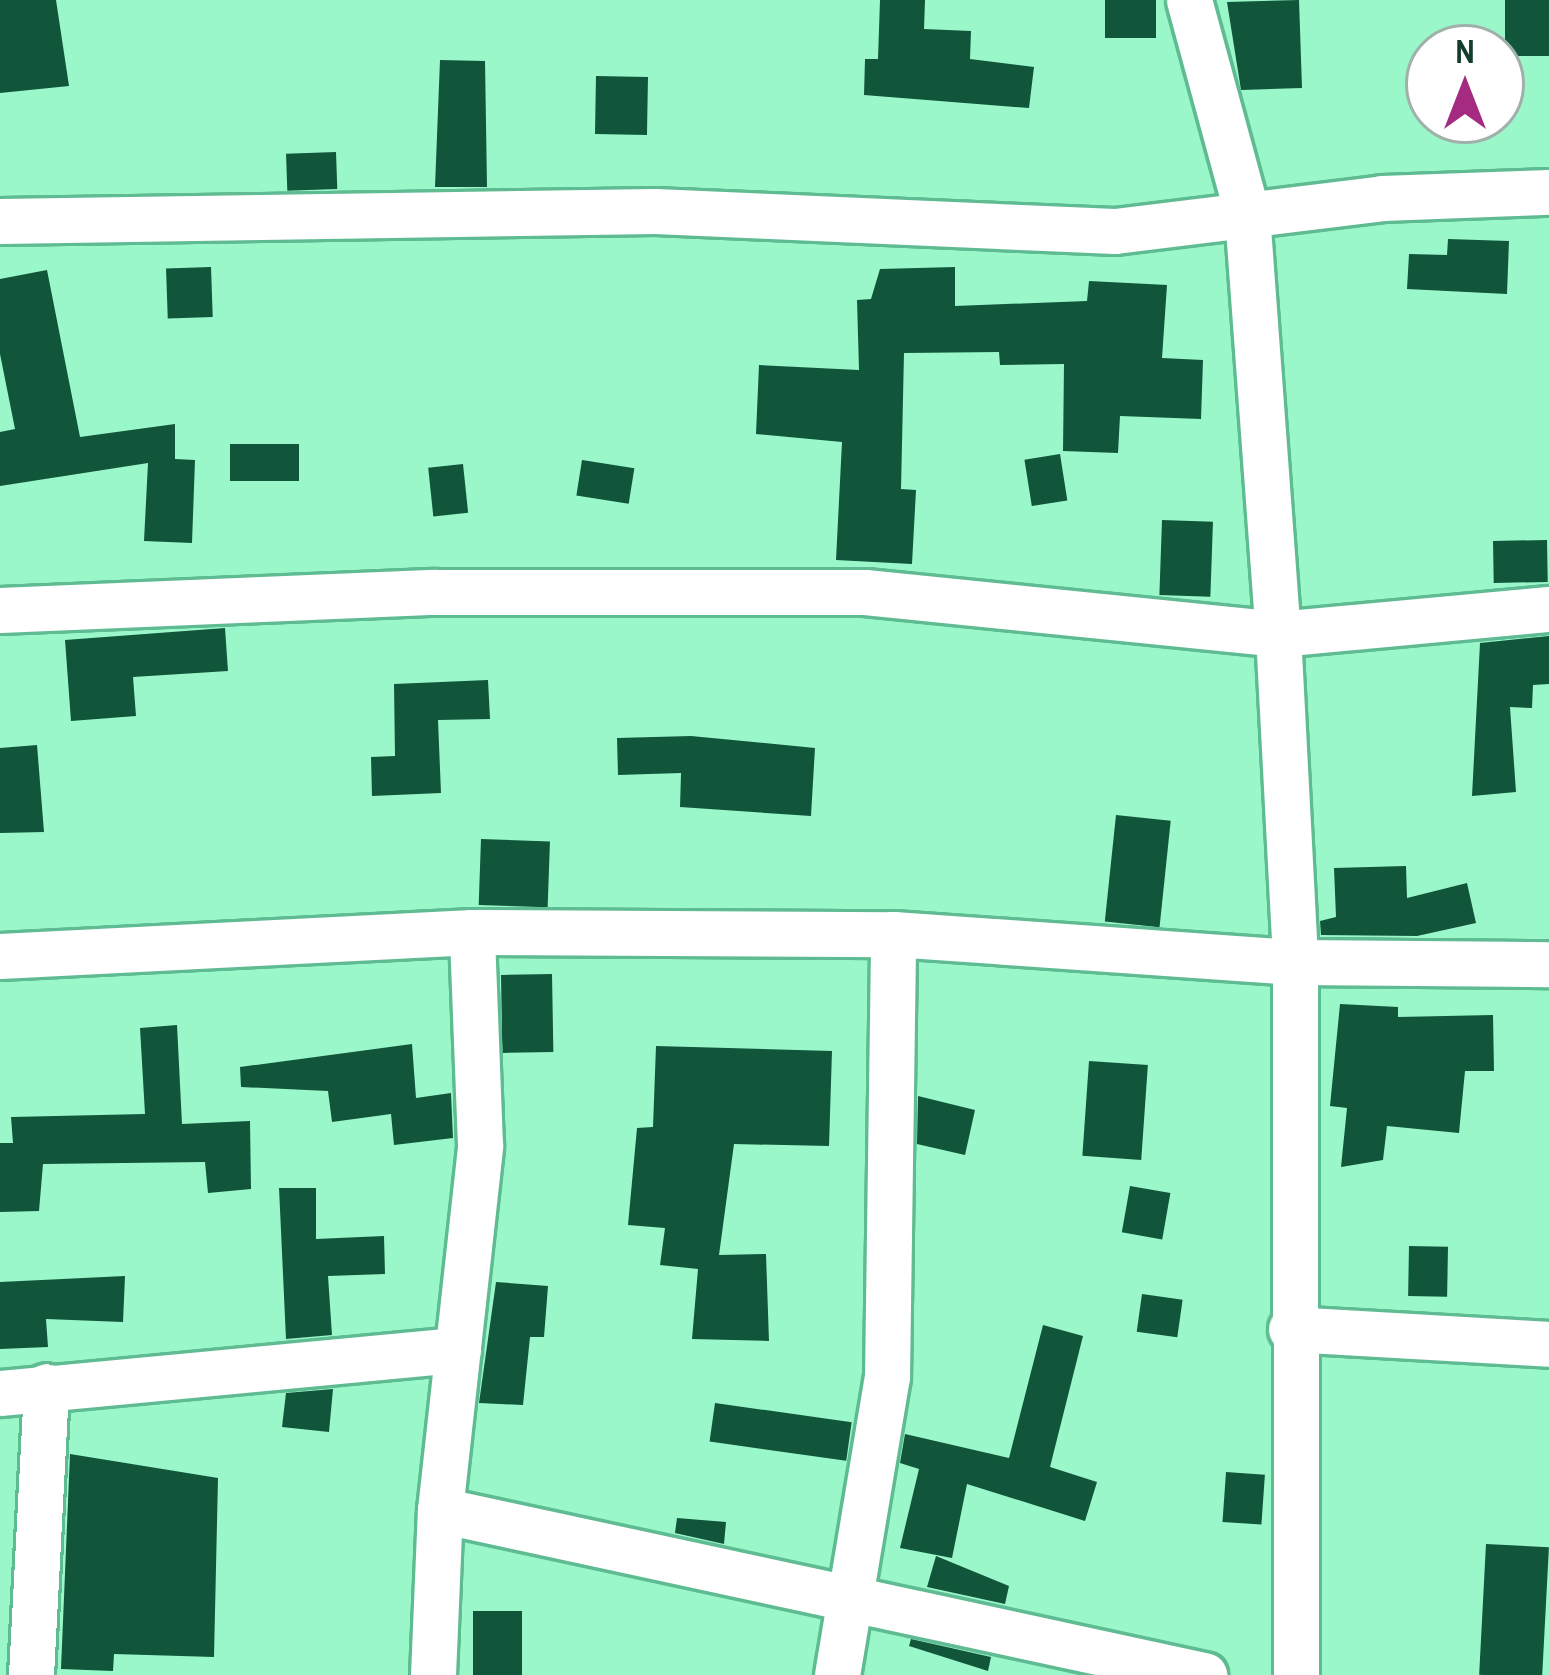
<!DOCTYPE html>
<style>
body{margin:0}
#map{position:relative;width:1549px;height:1675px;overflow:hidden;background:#9af7ca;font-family:"Archivo Narrow",sans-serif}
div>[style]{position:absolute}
.building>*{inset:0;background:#11553b;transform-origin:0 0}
.roads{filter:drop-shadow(3px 0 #5fbb91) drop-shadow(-3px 0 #5fbb91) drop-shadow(0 3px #5fbb91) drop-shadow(0 -3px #5fbb91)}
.street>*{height:45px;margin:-22.5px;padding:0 22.5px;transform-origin:22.5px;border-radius:22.5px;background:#fff}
span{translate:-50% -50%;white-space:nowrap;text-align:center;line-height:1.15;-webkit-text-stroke:12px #fff;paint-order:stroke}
.north{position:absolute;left:1405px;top:24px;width:120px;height:120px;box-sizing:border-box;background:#fff;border:3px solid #a1b1aa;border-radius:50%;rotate:0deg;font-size:33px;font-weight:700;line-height:48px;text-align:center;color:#153d2b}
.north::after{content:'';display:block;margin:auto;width:42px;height:54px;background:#a42b81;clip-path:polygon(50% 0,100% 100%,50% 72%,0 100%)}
</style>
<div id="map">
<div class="building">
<div style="clip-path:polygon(0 0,56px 0,69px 86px,0 93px)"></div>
<div style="clip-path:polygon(880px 0,925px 0,924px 29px,971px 31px,970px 59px,1034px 67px,1029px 108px,864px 95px,865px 59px,878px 59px)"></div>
<div style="left:1105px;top:0;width:51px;height:38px"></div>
<div style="clip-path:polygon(1299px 0,1302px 88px,1241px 90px,1227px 2px)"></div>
<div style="left:1505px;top:0;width:44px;height:56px"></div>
<div style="clip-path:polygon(440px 60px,485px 61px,487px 187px,435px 187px)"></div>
<div style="left:596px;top:76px;width:52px;height:58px;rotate:1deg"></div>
<div style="left:336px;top:152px;width:37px;height:50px;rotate:88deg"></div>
<div style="clip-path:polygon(1448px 239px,1509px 241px,1507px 294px,1407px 289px,1409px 254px,1447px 255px)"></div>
<div style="left:211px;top:267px;width:50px;height:45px;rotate:88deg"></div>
<div style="clip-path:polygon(955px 267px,955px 306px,1087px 301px,1089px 281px,1167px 285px,1162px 358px,1203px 360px,1201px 419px,1120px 416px,1118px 453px,1063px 451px,1064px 364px,1000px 365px,999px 352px,904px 353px,901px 489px,916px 490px,912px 564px,836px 560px,842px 442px,756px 434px,759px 365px,859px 370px,857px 300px,871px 299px,880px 269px)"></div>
<div style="clip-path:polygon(47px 270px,80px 437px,175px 424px,175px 459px,195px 460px,192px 543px,144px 541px,148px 463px,0 486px,0 432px,15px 429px,0 354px,0 279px)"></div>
<div style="left:299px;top:444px;width:37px;height:69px;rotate:90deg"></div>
<div style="left:1060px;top:454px;width:47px;height:36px;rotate:81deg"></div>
<div style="left:582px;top:460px;width:53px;height:36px;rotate:9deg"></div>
<div style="left:463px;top:464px;width:49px;height:35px;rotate:84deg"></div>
<div style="left:1162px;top:520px;width:51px;height:75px;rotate:2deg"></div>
<div style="left:1547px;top:540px;width:42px;height:54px;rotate:89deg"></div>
<div style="clip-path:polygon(225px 628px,228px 671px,133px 677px,136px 716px,71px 721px,65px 640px)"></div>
<div style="clip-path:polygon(1549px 636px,1549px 684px,1533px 685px,1532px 708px,1510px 707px,1516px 792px,1472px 796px,1480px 643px)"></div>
<div style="clip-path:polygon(488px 680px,490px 719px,438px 720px,441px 793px,372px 796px,371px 757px,395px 756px,394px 684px)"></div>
<div style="clip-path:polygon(691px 736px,815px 748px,811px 816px,680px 807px,681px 773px,618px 775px,617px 738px)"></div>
<div style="clip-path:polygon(37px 745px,44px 832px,0 833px,0 748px)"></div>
<div style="left:1116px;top:815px;width:55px;height:107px;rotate:6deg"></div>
<div style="left:481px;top:839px;width:69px;height:66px;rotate:2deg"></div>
<div style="clip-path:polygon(1406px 866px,1407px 898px,1467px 883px,1476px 923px,1417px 936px,1321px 935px,1320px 921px,1336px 917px,1334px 868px)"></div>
<div style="left:552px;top:974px;width:78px;height:51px;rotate:89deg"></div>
<div style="clip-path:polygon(1340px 1004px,1398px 1007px,1398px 1017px,1493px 1015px,1494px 1071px,1465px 1071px,1459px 1133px,1387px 1126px,1383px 1160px,1341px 1167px,1347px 1108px,1330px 1106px)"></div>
<div style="clip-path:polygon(177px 1025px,182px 1124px,250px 1121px,251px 1189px,208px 1193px,205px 1162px,43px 1164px,39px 1211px,0 1212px,0 1143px,13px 1143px,11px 1117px,145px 1114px,140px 1028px)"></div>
<div style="clip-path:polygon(412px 1044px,416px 1098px,451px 1093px,453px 1138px,394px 1145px,391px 1114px,332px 1122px,328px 1091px,241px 1087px,240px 1067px)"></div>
<div style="clip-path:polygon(656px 1046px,832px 1051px,829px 1146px,734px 1144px,719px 1255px,766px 1254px,769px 1341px,692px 1339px,698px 1269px,660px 1265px,665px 1228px,628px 1225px,637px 1128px,653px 1127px)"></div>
<div style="left:1089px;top:1061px;width:59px;height:95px;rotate:4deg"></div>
<div style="clip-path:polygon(918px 1096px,975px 1110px,965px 1155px,917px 1144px)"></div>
<div style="left:1130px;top:1186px;width:41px;height:47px;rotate:10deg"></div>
<div style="clip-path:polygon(279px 1188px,316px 1188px,316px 1239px,384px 1236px,385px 1274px,328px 1276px,332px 1335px,286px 1339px)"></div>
<div style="left:1409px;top:1246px;width:39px;height:50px;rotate:1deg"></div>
<div style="clip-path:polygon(125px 1276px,123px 1322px,46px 1319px,48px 1347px,0 1349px,0 1282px)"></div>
<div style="clip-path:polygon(496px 1282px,548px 1286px,544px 1337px,530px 1337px,523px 1405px,479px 1403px)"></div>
<div style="left:1142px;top:1294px;width:41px;height:38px;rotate:8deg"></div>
<div style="clip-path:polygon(1043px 1325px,1083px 1336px,1050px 1467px,1097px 1482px,1085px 1521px,967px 1484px,952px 1558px,900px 1548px,919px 1469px,900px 1463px,905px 1434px,1009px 1458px)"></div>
<div style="clip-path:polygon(333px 1389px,329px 1432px,282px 1427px,286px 1393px)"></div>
<div style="left:715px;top:1403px;width:138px;height:39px;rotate:8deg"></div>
<div style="clip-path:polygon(70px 1454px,218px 1478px,214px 1657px,114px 1654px,113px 1671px,61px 1669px)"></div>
<div style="left:1226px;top:1472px;width:39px;height:50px;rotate:4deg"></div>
<div style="clip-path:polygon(677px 1518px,726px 1522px,724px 1544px,675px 1533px)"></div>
<div style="left:1486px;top:1544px;width:63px;height:131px;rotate:3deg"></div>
<div style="clip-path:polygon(936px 1556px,1009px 1586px,1005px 1604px,927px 1587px)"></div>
<div style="left:473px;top:1611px;width:49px;height:64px"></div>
<div style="clip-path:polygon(911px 1639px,991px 1657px,988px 1671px,909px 1646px)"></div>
</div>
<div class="roads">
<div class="street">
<div style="left:1189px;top:0;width:222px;rotate:74.8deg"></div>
<div style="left:1247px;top:214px;width:421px;rotate:85.8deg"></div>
<div style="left:1278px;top:634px;width:328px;rotate:87deg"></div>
<div style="left:1295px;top:962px;width:713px;rotate:89.92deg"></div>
<div style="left:0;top:221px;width:655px;rotate:-0.87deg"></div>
<div style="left:655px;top:211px;width:460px;rotate:2.5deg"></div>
<div style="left:1115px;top:231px;width:269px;rotate:-7deg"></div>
<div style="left:1382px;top:198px;width:167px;rotate:-2.1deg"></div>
<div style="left:0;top:610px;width:435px;rotate:-2.4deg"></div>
<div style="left:435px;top:592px;width:430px"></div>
<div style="left:865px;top:592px;width:415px;rotate:5.8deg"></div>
<div style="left:1278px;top:634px;width:272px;rotate:-5.3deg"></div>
<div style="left:0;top:956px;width:473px;rotate:-2.9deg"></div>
<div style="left:472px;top:932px;width:421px;rotate:0.3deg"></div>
<div style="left:893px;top:934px;width:403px;rotate:4deg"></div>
<div style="left:1295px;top:962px;width:254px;rotate:0.5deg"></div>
<div style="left:1291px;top:1329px;width:258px;rotate:3.3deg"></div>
<div style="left:0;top:1393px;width:460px;rotate:-5.4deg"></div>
<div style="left:440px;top:1510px;width:782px;rotate:12.19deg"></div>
<div style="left:31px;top:1675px;width:289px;rotate:-87deg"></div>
<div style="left:433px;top:1675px;width:165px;rotate:-87.6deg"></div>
<div style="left:440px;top:1510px;width:367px;rotate:-83.7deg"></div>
<div style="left:480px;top:1145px;width:213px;rotate:-92.2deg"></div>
<div style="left:837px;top:1675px;width:302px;rotate:-80.5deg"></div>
<div style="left:887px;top:1377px;width:443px;rotate:-89.2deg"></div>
</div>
</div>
<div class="north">N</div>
</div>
